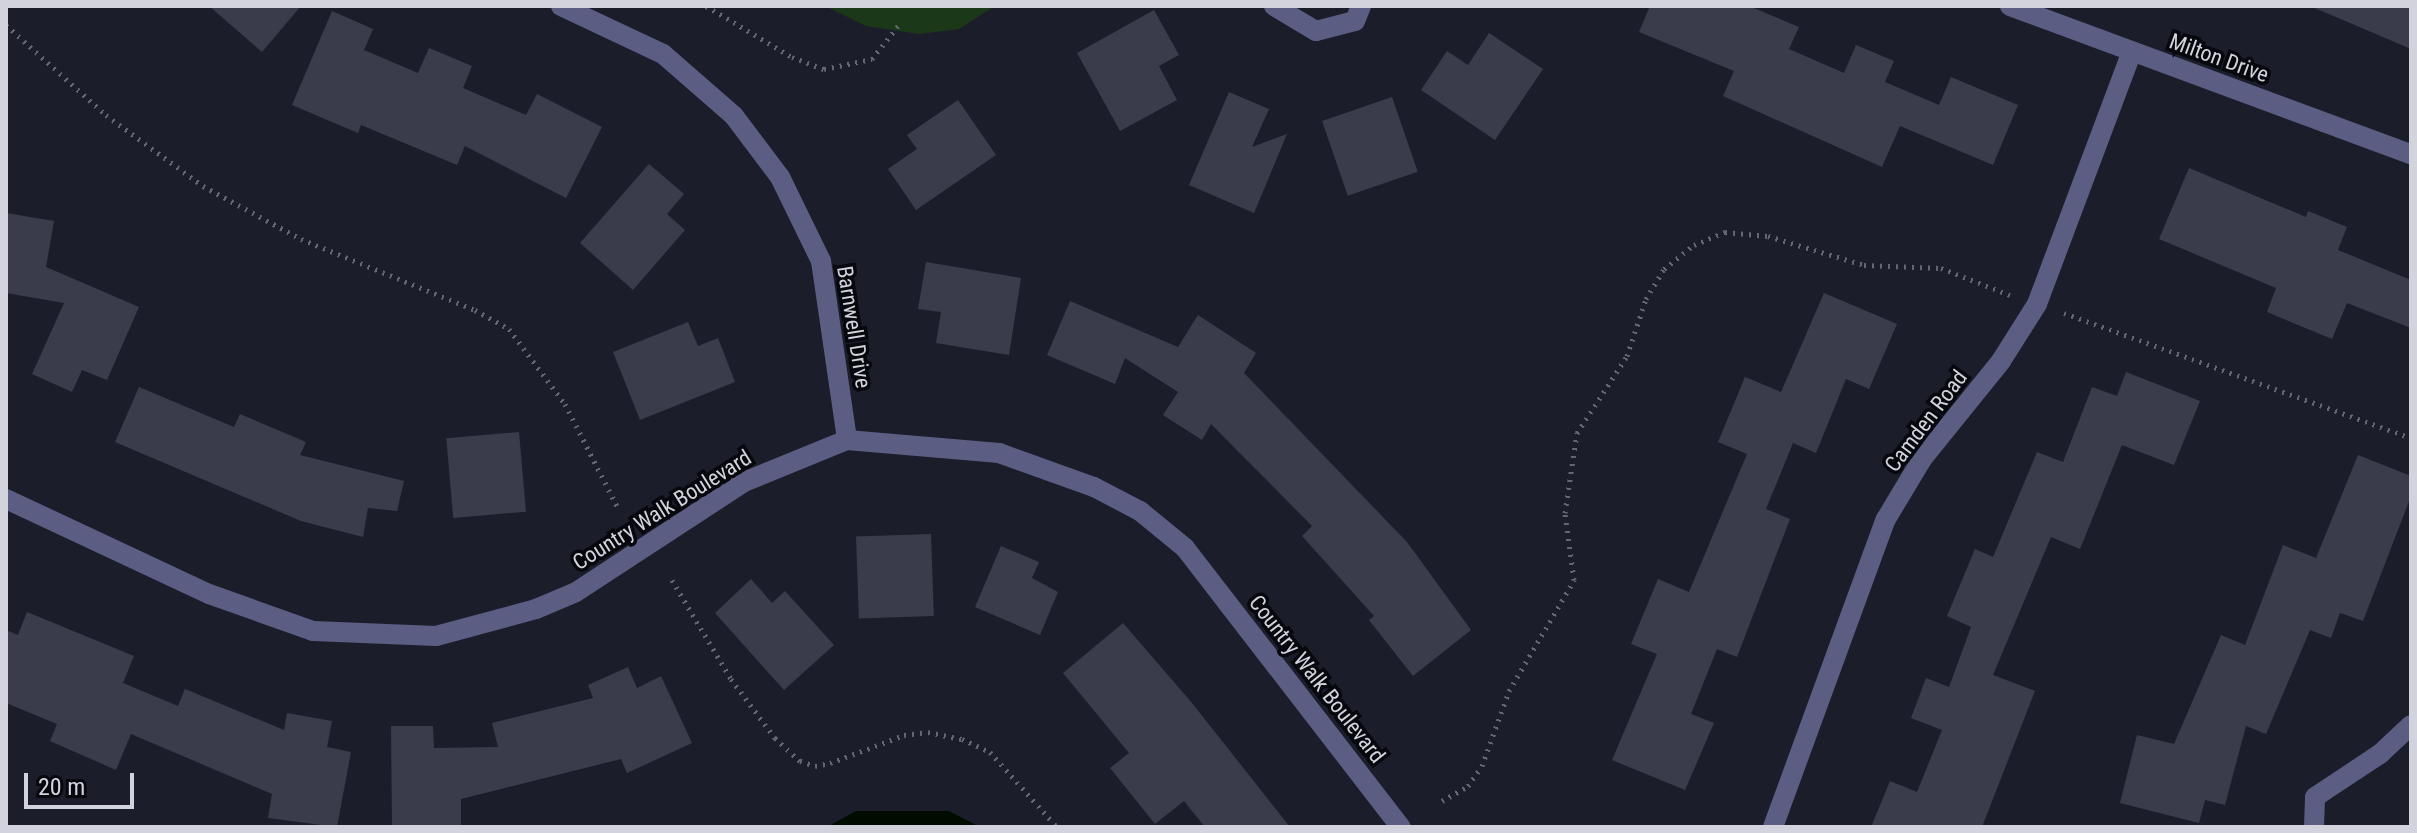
<!DOCTYPE html>
<style>
body{margin:0}
#map{position:relative;width:2417px;height:833px;overflow:hidden;background:#1c1d2b;font-family:"Roboto Condensed",sans-serif}
div>[style]{position:absolute}
.green>*{inset:0;background:#1b3918}
.water>*{inset:0;background:#000c00}
.building>*{inset:0;background:#3a3c4c;transform-origin:0 0}
.path>*{height:5px;margin-top:-2.5px;transform-origin:0;background:repeating-linear-gradient(90deg,#656672 0 2px,transparent 0 8px)}
.minor>*{height:20px;margin:-10px;padding:0 10px;transform-origin:10px;border-radius:10px;background:#5b5d82}
span{translate:-50% -50%;white-space:nowrap;text-align:center;line-height:1.15;-webkit-text-stroke:7px #07080e;paint-order:stroke}
.street-label{font-size:22px;color:#d2d3dd}
.frame{position:absolute;inset:0;border:8px solid #d2d3dd;pointer-events:none}
.scale{position:absolute;left:24px;top:773px;width:110px;height:36px;box-sizing:border-box;border:4px solid #d2d3dd;border-top:0;padding-left:10px;font-size:24px;line-height:28px;white-space:nowrap;color:#d2d3dd;-webkit-text-stroke:6px #07080e;paint-order:stroke}
</style>
<div id="map">
<div class="green">
<div style="clip-path:polygon(825px 6px,995px 6px,959px 29px,919px 34px,866px 26px)"></div>
</div>
<div class="water">
<div style="clip-path:polygon(856px 811px,949px 811px,980px 827px,827px 827px)"></div>
</div>
<div class="building">
<div style="clip-path:polygon(209px 6px,301px 6px,262px 52px)"></div>
<div style="clip-path:polygon(1650px 6px,1749px 6px,1799px 27px,1789px 49px,1844px 73px,1856px 45px,1894px 61px,1885px 82px,1939px 105px,1951px 77px,2018px 105px,1993px 165px,1900px 126px,1882px 167px,1723px 96px,1734px 71px,1639px 32px)"></div>
<div style="clip-path:polygon(2310px 6px,2411px 6px,2411px 49px)"></div>
<div style="clip-path:polygon(1154px 10px,1179px 55px,1159px 66px,1177px 100px,1120px 131px,1077px 53px)"></div>
<div style="clip-path:polygon(332px 11px,373px 29px,364px 50px,418px 73px,429px 48px,472px 66px,463px 88px,526px 115px,537px 94px,602px 127px,566px 198px,465px 146px,457px 165px,361px 125px,358px 133px,292px 105px)"></div>
<div style="clip-path:polygon(1489px 33px,1543px 69px,1495px 140px,1421px 90px,1447px 51px,1468px 65px)"></div>
<div style="clip-path:polygon(1229px 92px,1269px 109px,1252px 147px,1287px 134px,1254px 213px,1189px 185px)"></div>
<div style="left:1392px;top:97px;width:79px;height:74px;rotate:71deg"></div>
<div style="clip-path:polygon(958px 100px,996px 155px,916px 210px,888px 169px,917px 149px,907px 135px)"></div>
<div style="clip-path:polygon(649px 164px,684px 194px,667px 214px,685px 230px,633px 290px,580px 243px)"></div>
<div style="clip-path:polygon(2189px 168px,2306px 217px,2308px 211px,2347px 227px,2338px 250px,2411px 280px,2411px 328px,2347px 303px,2332px 339px,2267px 312px,2276px 288px,2159px 239px)"></div>
<div style="clip-path:polygon(6px 213px,54px 221px,46px 267px,139px 307px,107px 380px,82px 370px,72px 392px,32px 374px,64px 303px,6px 293px)"></div>
<div style="clip-path:polygon(926px 262px,1021px 278px,1009px 355px,936px 343px,941px 312px,918px 309px)"></div>
<div style="clip-path:polygon(1824px 293px,1897px 324px,1869px 389px,1846px 379px,1816px 453px,1793px 443px,1766px 509px,1790px 519px,1737px 657px,1717px 649px,1691px 714px,1714px 723px,1685px 790px,1612px 760px,1657px 654px,1631px 644px,1658px 579px,1689px 592px,1747px 454px,1718px 442px,1745px 377px,1781px 392px)"></div>
<div style="clip-path:polygon(1070px 301px,1178px 347px,1198px 315px,1256px 353px,1244px 373px,1407px 542px,1471px 630px,1413px 676px,1369px 620px,1374px 616px,1302px 536px,1312px 526px,1211px 424px,1202px 440px,1163px 415px,1178px 392px,1125px 358px,1115px 384px,1047px 355px)"></div>
<div style="clip-path:polygon(688px 322px,698px 346px,718px 338px,735px 382px,640px 420px,613px 352px)"></div>
<div style="clip-path:polygon(2126px 372px,2200px 401px,2174px 465px,2122px 445px,2080px 549px,2051px 537px,1993px 675px,2035px 691px,1982px 827px,1871px 827px,1890px 781px,1917px 792px,1942px 730px,1911px 718px,1926px 678px,1949px 687px,1971px 627px,1947px 616px,1975px 549px,1993px 557px,2037px 452px,2063px 462px,2092px 387px,2117px 396px)"></div>
<div style="clip-path:polygon(139px 387px,234px 427px,240px 414px,306px 442px,300px 455px,404px 481px,397px 511px,368px 508px,363px 537px,301px 521px,115px 442px)"></div>
<div style="left:519px;top:432px;width:80px;height:73px;rotate:85deg"></div>
<div style="clip-path:polygon(2358px 455px,2411px 476px,2411px 496px,2363px 621px,2340px 613px,2331px 638px,2310px 630px,2266px 734px,2246px 726px,2225px 805px,2205px 800px,2199px 823px,2120px 803px,2137px 735px,2174px 744px,2221px 635px,2245px 645px,2283px 545px,2316px 558px)"></div>
<div style="left:931px;top:534px;width:82px;height:75px;rotate:88deg"></div>
<div style="clip-path:polygon(1001px 546px,1039px 562px,1032px 578px,1058px 592px,1040px 635px,975px 607px)"></div>
<div style="clip-path:polygon(751px 579px,772px 603px,785px 591px,834px 645px,784px 690px,715px 613px)"></div>
<div style="clip-path:polygon(27px 612px,134px 656px,123px 683px,178px 706px,185px 689px,284px 730px,287px 713px,332px 721px,327px 747px,351px 752px,337px 827px,268px 818px,272px 794px,131px 734px,116px 770px,50px 741px,57px 724px,6px 703px,6px 630px,18px 635px)"></div>
<div style="clip-path:polygon(1123px 623px,1192px 703px,1290px 827px,1205px 827px,1184px 801px,1155px 824px,1110px 768px,1129px 753px,1063px 673px)"></div>
<div style="clip-path:polygon(628px 667px,637px 688px,661px 676px,692px 743px,627px 773px,621px 759px,461px 799px,461px 827px,392px 827px,391px 726px,433px 726px,434px 748px,498px 747px,492px 723px,593px 698px,588px 685px)"></div>
</div>
<div class="path">
<div style="left:706px;top:6px;width:100px;rotate:30.7deg"></div>
<div style="left:792px;top:57px;width:34px;rotate:21deg"></div>
<div style="left:824px;top:69px;width:49px;rotate:-11.8deg"></div>
<div style="left:872px;top:59px;width:47px;rotate:-51.9deg"></div>
<div style="left:6px;top:25px;width:135px;rotate:42deg"></div>
<div style="left:106px;top:115px;width:120px;rotate:36.2deg"></div>
<div style="left:203px;top:186px;width:111px;rotate:28.4deg"></div>
<div style="left:301px;top:239px;width:188px;rotate:22.2deg"></div>
<div style="left:475px;top:310px;width:39px;rotate:29deg"></div>
<div style="left:509px;top:329px;width:94px;rotate:53.3deg"></div>
<div style="left:565px;top:404px;width:117px;rotate:63deg"></div>
<div style="left:2064px;top:313px;width:369px;rotate:19.8deg"></div>
<div style="left:672px;top:580px;width:115px;rotate:59.2deg"></div>
<div style="left:731px;top:679px;width:74px;rotate:53.3deg"></div>
<div style="left:775px;top:738px;width:34px;rotate:43deg"></div>
<div style="left:800px;top:761px;width:16px;rotate:18deg"></div>
<div style="left:815px;top:766px;width:15px;rotate:-11deg"></div>
<div style="left:830px;top:763px;width:79px;rotate:-20.7deg"></div>
<div style="left:904px;top:735px;width:24px;rotate:-7deg"></div>
<div style="left:928px;top:732px;width:35px;rotate:12deg"></div>
<div style="left:962px;top:739px;width:31px;rotate:25deg"></div>
<div style="left:990px;top:752px;width:101px;rotate:48.2deg"></div>
<div style="left:1442px;top:801px;width:30px;rotate:-30deg"></div>
<div style="left:1468px;top:786px;width:24px;rotate:-55deg"></div>
<div style="left:1482px;top:766px;width:80px;rotate:-70.2deg"></div>
<div style="left:1509px;top:691px;width:129px;rotate:-59.6deg"></div>
<div style="left:1574px;top:580px;width:68px;rotate:-97.7deg"></div>
<div style="left:1565px;top:513px;width:81px;rotate:-81.5deg"></div>
<div style="left:1577px;top:433px;width:92px;rotate:-57deg"></div>
<div style="left:1627px;top:356px;width:60px;rotate:-71.6deg"></div>
<div style="left:1646px;top:299px;width:35px;rotate:-59deg"></div>
<div style="left:1664px;top:269px;width:38px;rotate:-39deg"></div>
<div style="left:1694px;top:245px;width:34px;rotate:-23deg"></div>
<div style="left:1725px;top:232px;width:43px;rotate:5.3deg"></div>
<div style="left:1768px;top:236px;width:100px;rotate:16.8deg"></div>
<div style="left:1864px;top:265px;width:77px;rotate:2.2deg"></div>
<div style="left:1941px;top:268px;width:74px;rotate:21.4deg"></div>
</div>
<div class="minor">
<div style="left:561px;top:6px;width:113px;rotate:25.2deg"></div>
<div style="left:663px;top:54px;width:94px;rotate:41.1deg"></div>
<div style="left:734px;top:116px;width:76px;rotate:53deg"></div>
<div style="left:780px;top:177px;width:93px;rotate:64deg"></div>
<div style="left:821px;top:261px;width:181px;rotate:81.7deg"></div>
<div style="left:1274px;top:6px;width:49px;rotate:30.8deg"></div>
<div style="left:1316px;top:31px;width:40px;rotate:-14.4deg"></div>
<div style="left:1355px;top:21px;width:16px;rotate:-68deg"></div>
<div style="left:2010px;top:6px;width:427px;rotate:20.3deg"></div>
<div style="left:6px;top:499px;width:224px;rotate:25.1deg"></div>
<div style="left:209px;top:594px;width:110px;rotate:19.6deg"></div>
<div style="left:313px;top:631px;width:123px;rotate:2.3deg"></div>
<div style="left:436px;top:636px;width:104px;rotate:-15.1deg"></div>
<div style="left:536px;top:609px;width:43px;rotate:-23deg"></div>
<div style="left:576px;top:592px;width:201px;rotate:-33.2deg"></div>
<div style="left:744px;top:482px;width:111px;rotate:-22.2deg"></div>
<div style="left:847px;top:440px;width:153px;rotate:4.9deg"></div>
<div style="left:999px;top:453px;width:101px;rotate:19.7deg"></div>
<div style="left:1094px;top:487px;width:52px;rotate:27.6deg"></div>
<div style="left:1140px;top:511px;width:58px;rotate:39.4deg"></div>
<div style="left:1185px;top:548px;width:353px;rotate:52.3deg"></div>
<div style="left:1773px;top:827px;width:328px;rotate:-69.9deg"></div>
<div style="left:1886px;top:519px;width:70px;rotate:-59deg"></div>
<div style="left:1922px;top:459px;width:126px;rotate:-51.1deg"></div>
<div style="left:2001px;top:361px;width:67px;rotate:-57.7deg"></div>
<div style="left:2037px;top:304px;width:270px;rotate:-69.4deg"></div>
<div style="left:2314px;top:827px;width:30px;rotate:-88deg"></div>
<div style="left:2315px;top:797px;width:78px;rotate:-33.5deg"></div>
<div style="left:2380px;top:754px;width:42px;rotate:-43.1deg"></div>
</div>
<div class="street-label">
<span style="left:2219px;top:58px;rotate:20deg">Milton Drive</span>
<span style="left:854px;top:327px;rotate:81deg">Barnwell Drive</span>
<span style="left:1926px;top:421px;rotate:-53deg">Camden Road</span>
<span style="left:662px;top:510px;rotate:-32deg">Country Walk Boulevard</span>
<span style="left:1317px;top:679px;rotate:52deg">Country Walk Boulevard</span>
</div>
<div class="frame"></div>
<div class="scale">20 m</div>
</div>
